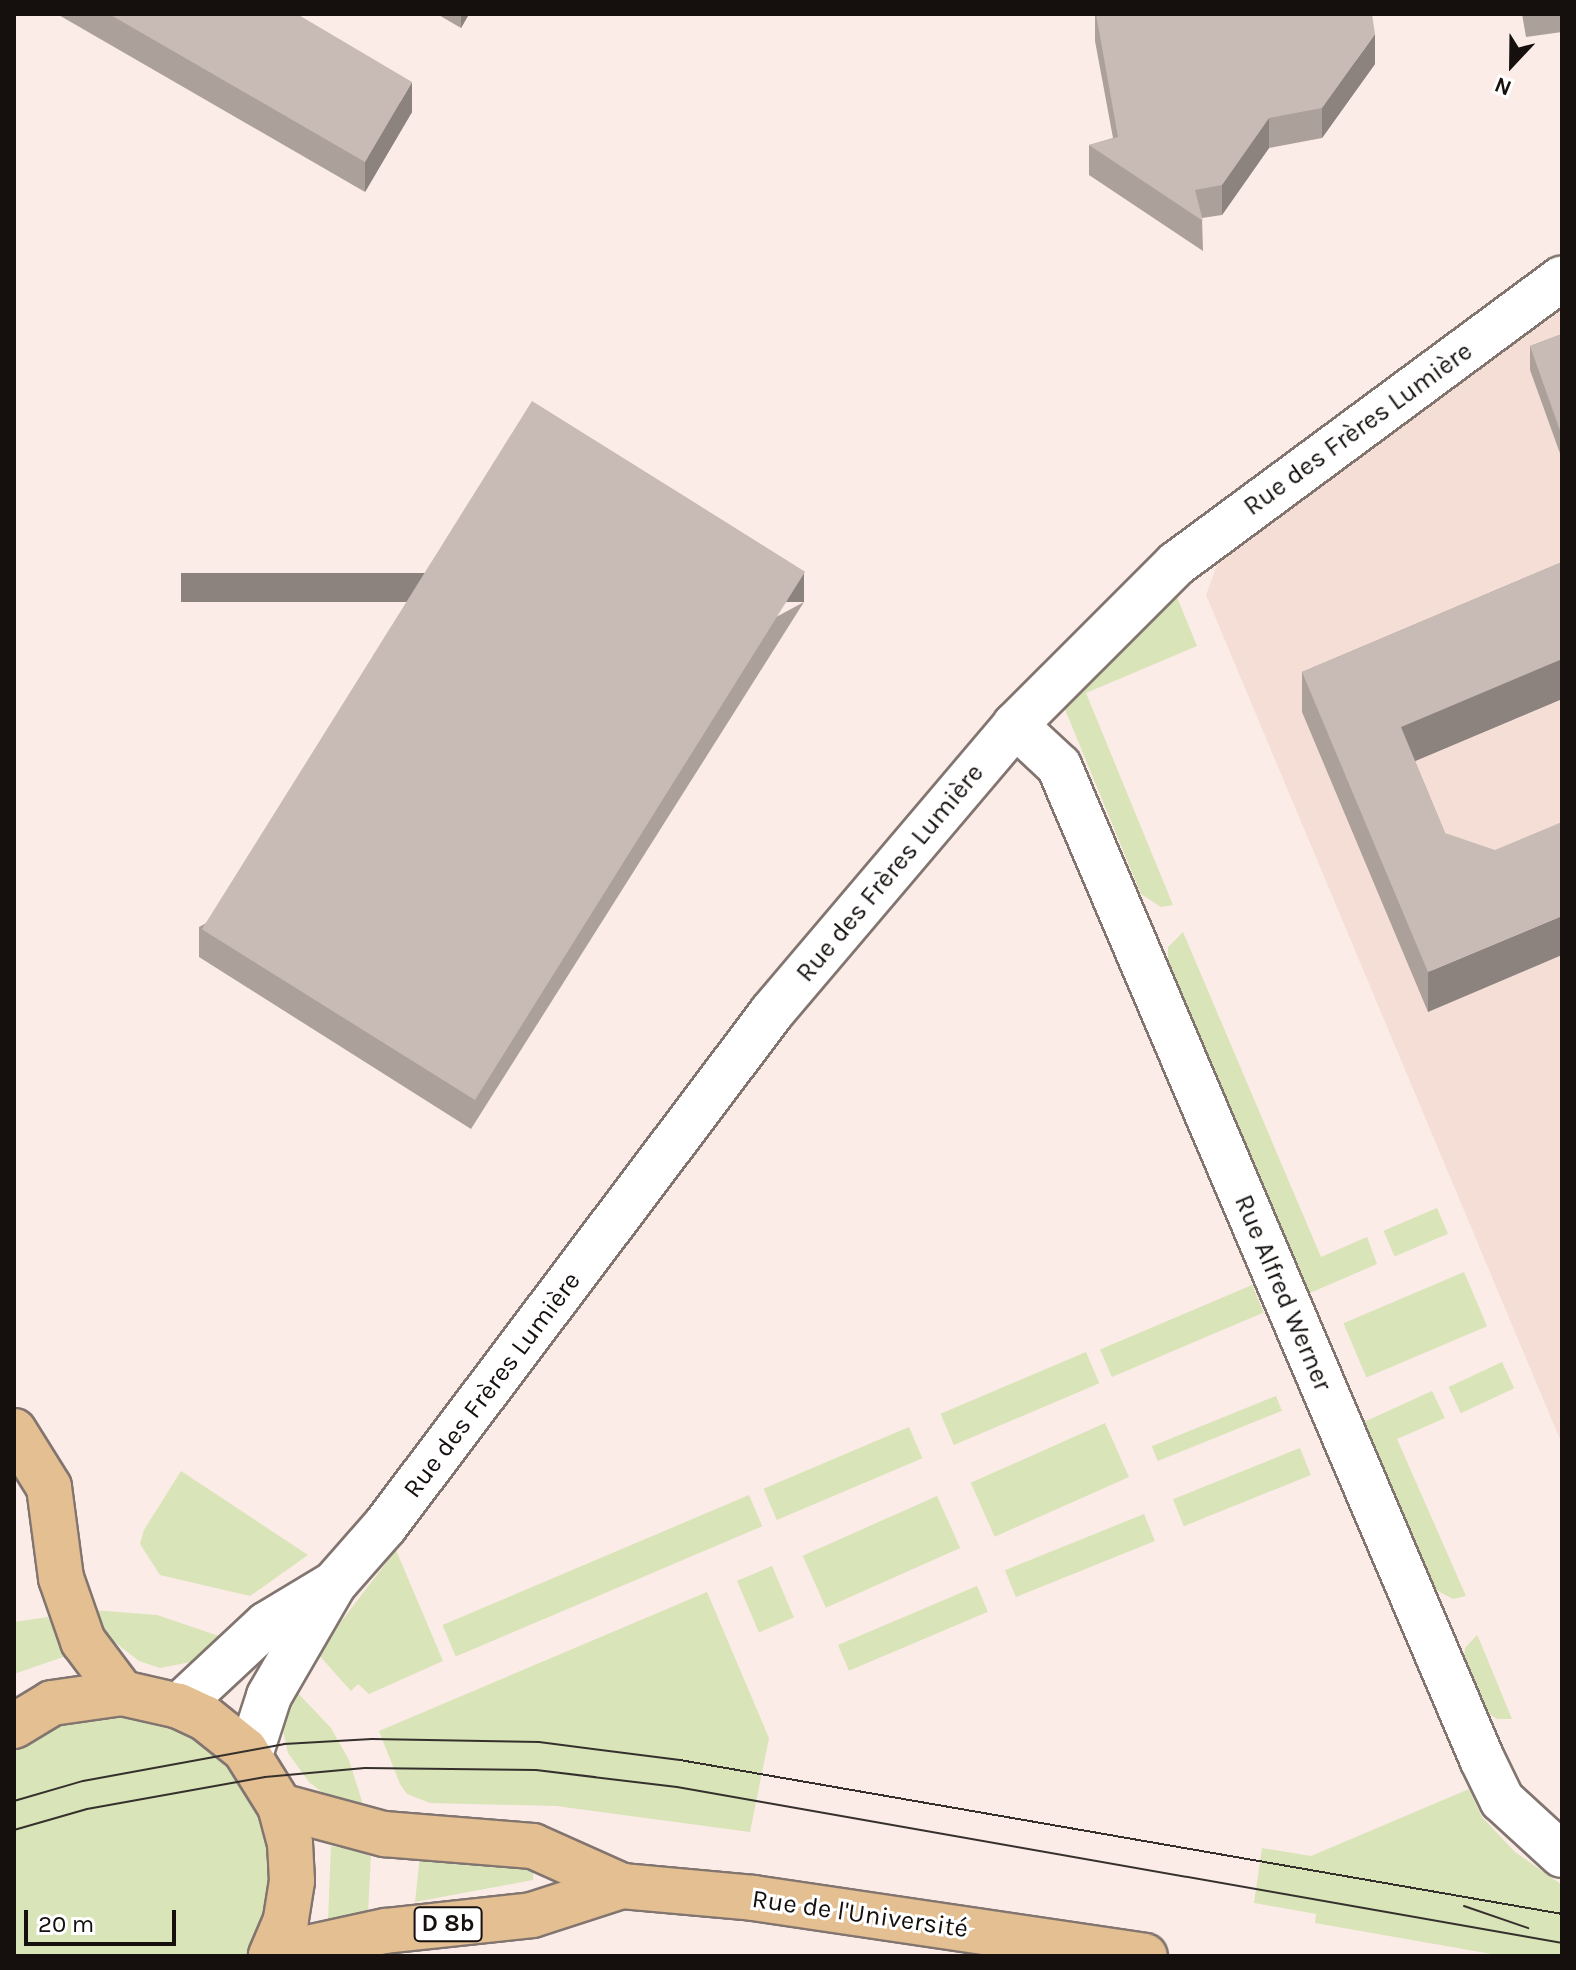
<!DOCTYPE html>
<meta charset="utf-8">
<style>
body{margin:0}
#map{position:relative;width:1576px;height:1970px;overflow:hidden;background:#fbece7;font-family:Karla,sans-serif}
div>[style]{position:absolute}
.built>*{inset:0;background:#f4ded6}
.green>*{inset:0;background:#d9e4b8;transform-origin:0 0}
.roads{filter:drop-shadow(2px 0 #827570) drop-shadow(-2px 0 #827570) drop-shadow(0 2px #827570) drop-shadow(0 -2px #827570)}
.street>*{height:44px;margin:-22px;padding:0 22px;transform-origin:22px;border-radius:22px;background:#fff}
.primary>*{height:44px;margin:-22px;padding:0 22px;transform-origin:22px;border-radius:22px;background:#e3bf91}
.tram>*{height:2px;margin:-1px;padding:0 1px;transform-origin:1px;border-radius:1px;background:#36302d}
.wall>*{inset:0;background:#aca09b}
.shaded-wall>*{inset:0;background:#8c827e;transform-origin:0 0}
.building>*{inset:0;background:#c8bab4;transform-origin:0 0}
span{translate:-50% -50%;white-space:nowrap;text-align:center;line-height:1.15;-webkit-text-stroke:6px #fff;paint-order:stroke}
.shield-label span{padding:2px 6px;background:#fff;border:2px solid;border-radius:6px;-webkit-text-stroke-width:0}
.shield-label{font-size:24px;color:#15100e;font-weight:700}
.street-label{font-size:26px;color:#15100e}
.frame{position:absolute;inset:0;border:16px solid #15100e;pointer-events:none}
.north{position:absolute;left:1472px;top:24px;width:80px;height:80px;-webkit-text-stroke:6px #fff;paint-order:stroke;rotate:202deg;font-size:22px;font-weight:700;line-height:32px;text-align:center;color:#15100e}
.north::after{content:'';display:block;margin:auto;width:28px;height:36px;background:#15100e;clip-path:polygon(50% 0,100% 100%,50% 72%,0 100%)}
.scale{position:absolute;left:24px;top:1910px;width:152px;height:36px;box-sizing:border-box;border:4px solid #15100e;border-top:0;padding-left:10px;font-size:24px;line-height:28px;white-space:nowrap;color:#15100e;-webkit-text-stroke:6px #fff;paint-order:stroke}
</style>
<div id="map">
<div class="built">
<div style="clip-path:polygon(1562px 304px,1562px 1444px,1206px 595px,1221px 555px)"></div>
</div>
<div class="green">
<div style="clip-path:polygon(1172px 585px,1197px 646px,1086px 693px,1173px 905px,1161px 907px,1141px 894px,1064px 707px)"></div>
<div style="clip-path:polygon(1183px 932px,1321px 1257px,1367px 1237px,1377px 1264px,1310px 1293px,1168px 961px,1168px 947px)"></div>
<div style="left:1437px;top:1208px;width:28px;height:58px;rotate:67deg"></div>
<div style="left:1464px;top:1272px;width:59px;height:131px;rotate:67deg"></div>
<div style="left:1252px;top:1285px;width:30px;height:165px;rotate:67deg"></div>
<div style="left:1086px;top:1352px;width:34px;height:158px;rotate:67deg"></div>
<div style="left:1502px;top:1362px;width:29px;height:59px;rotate:65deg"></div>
<div style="clip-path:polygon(1432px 1391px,1445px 1418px,1397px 1439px,1466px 1596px,1453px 1599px,1436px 1590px,1364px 1422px)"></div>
<div style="left:1276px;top:1396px;width:16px;height:134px;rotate:68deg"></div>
<div style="left:1105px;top:1423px;width:59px;height:147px;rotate:66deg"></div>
<div style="left:909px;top:1427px;width:34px;height:158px;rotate:67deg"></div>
<div style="left:1300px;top:1448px;width:29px;height:137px;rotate:68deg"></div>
<div style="clip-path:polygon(181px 1471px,308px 1555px,250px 1596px,160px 1575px,140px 1544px,144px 1530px)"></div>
<div style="left:749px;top:1495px;width:34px;height:333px;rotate:67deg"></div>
<div style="left:937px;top:1496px;width:57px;height:147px;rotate:66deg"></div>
<div style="left:1144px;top:1514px;width:29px;height:150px;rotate:68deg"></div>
<div style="clip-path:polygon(396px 1550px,443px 1661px,369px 1694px,358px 1684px,351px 1691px,317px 1653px)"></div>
<div style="left:772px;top:1566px;width:56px;height:38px;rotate:67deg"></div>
<div style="left:977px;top:1586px;width:28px;height:151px;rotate:67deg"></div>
<div style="clip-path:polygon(707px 1592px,769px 1738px,750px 1832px,556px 1806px,430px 1803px,407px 1794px,400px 1784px,379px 1731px)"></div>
<div style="clip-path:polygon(93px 1610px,157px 1615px,222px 1637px,201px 1660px,160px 1668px,139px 1661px,108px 1637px)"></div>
<div style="clip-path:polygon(48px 1617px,66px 1656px,14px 1674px,14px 1622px)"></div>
<div style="clip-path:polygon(1477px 1635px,1479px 1639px,1512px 1719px,1497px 1719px,1487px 1712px,1464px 1658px,1465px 1648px)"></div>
<div style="clip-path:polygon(294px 1689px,331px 1728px,349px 1760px,366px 1814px,332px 1800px,309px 1782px,288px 1753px,281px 1722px)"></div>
<div style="clip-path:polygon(123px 1715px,167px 1724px,198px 1739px,247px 1788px,270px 1850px,271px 1887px,265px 1918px,248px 1956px,14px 1956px,14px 1750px,57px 1725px)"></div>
<div style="clip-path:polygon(1469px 1789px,1482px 1817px,1515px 1852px,1562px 1885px,1562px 1956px,1503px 1956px,1315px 1923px,1316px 1914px,1254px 1903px,1262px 1848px,1311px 1856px)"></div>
<div style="clip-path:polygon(331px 1846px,371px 1853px,368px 1914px,328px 1921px)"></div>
<div style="clip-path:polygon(420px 1855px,534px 1866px,533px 1880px,415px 1902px)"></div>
</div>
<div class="roads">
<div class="street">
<div style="left:1015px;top:725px;width:60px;rotate:43deg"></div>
<div style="left:1059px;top:766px;width:1079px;rotate:66.93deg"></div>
<div style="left:1482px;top:1759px;width:46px;rotate:64deg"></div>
<div style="left:1502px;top:1800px;width:81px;rotate:42.5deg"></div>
<div style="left:179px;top:1706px;width:120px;rotate:-43deg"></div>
<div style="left:267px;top:1624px;width:76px;rotate:-31deg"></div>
<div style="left:250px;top:1755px;width:62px;rotate:-72.1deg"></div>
<div style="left:269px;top:1696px;width:129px;rotate:-59.9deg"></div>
<div style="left:334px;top:1584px;width:77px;rotate:-48.7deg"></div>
<div style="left:385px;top:1526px;width:643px;rotate:-53.02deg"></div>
<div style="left:772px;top:1012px;width:376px;rotate:-49.7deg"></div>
<div style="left:1015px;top:725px;width:228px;rotate:-45deg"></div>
<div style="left:1176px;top:564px;width:480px;rotate:-36.5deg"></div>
</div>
<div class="primary">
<div style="left:14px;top:1431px;width:66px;rotate:58deg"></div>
<div style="left:49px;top:1487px;width:92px;rotate:82.5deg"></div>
<div style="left:61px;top:1578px;width:67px;rotate:70.8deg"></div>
<div style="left:83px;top:1641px;width:65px;rotate:53.1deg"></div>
<div style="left:14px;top:1726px;width:44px;rotate:-31.2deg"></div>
<div style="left:52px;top:1703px;width:71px;rotate:-8.1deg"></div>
<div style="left:122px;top:1693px;width:58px;rotate:12.8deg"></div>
<div style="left:179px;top:1706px;width:29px;rotate:25deg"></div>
<div style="left:205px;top:1718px;width:51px;rotate:38.7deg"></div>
<div style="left:245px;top:1750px;width:66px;rotate:58deg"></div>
<div style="left:280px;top:1806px;width:38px;rotate:75deg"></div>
<div style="left:290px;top:1843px;width:38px;rotate:87deg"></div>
<div style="left:292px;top:1881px;width:39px;rotate:99deg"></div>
<div style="left:286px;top:1920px;width:39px;rotate:113deg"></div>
<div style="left:280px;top:1806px;width:108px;rotate:15.1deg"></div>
<div style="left:384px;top:1834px;width:149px;rotate:4.6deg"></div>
<div style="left:533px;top:1846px;width:98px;rotate:24.2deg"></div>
<div style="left:622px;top:1886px;width:132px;rotate:5.2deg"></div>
<div style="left:753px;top:1898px;width:396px;rotate:8.4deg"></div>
<div style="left:271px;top:1956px;width:117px;rotate:-12.4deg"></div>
<div style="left:385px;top:1931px;width:148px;rotate:-6.2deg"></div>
<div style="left:532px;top:1915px;width:95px;rotate:-17.9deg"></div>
</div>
</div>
<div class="tram">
<div style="left:14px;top:1801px;width:72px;rotate:-16.2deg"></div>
<div style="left:83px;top:1781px;width:204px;rotate:-10.4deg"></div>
<div style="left:284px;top:1744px;width:88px;rotate:-3.3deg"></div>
<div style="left:372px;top:1739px;width:167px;rotate:1deg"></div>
<div style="left:539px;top:1742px;width:142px;rotate:7.3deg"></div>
<div style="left:680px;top:1760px;width:895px;rotate:9.9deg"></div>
<div style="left:14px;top:1830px;width:76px;rotate:-16deg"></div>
<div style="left:87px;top:1809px;width:181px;rotate:-10.2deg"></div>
<div style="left:265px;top:1777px;width:100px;rotate:-5.1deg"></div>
<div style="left:365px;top:1768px;width:171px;rotate:0.7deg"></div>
<div style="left:536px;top:1770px;width:142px;rotate:6.9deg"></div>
<div style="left:677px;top:1787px;width:899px;rotate:10deg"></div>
<div style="left:1464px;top:1906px;width:68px;rotate:19deg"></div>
</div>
<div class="wall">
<div style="clip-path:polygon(57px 14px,297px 14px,412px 112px,365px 192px)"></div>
<div style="clip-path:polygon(437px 14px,469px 14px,461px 28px)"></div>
<div style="clip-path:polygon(1095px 14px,1375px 64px,1322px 138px,1269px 148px,1222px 215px,1202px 218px,1203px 251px,1089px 175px,1089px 145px,1113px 138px,1095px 41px)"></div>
<div style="clip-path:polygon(1522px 14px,1562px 14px,1562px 32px,1526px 37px)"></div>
<div style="clip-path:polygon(1562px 334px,1562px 459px,1530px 370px,1530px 346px)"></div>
<div style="clip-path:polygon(1562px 562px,1562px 699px,1415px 761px,1445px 833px,1428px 1012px,1302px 712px,1302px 672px)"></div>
<div style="clip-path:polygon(804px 602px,471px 1129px,199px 957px,199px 927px)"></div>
</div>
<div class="shaded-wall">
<div style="clip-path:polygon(461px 14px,469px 14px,461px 28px)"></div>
<div style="clip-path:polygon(1375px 34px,1375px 64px,1322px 138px,1322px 108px)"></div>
<div style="clip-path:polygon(412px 82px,412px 112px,365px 192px,365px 162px)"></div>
<div style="clip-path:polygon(1269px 118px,1269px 148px,1222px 215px,1222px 185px)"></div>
<div style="left:804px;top:573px;width:29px;height:623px;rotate:90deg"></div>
<div style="clip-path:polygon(1562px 659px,1562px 699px,1401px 767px,1401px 727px)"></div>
<div style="clip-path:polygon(1562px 916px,1562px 955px,1428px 1012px,1428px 972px)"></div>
</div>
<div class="building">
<div style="clip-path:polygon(109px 14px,297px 14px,412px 82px,365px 162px)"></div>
<div style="clip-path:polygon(1096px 14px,1372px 14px,1375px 34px,1322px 108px,1269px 118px,1222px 185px,1195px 190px,1203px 221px,1089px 145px,1118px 137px)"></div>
<div style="clip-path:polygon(1562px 334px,1562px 436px,1530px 346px)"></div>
<div style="left:532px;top:401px;width:322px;height:623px;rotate:32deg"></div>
<div style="clip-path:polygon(1562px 562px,1562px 659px,1401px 727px,1445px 833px,1495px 850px,1562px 822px,1562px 916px,1428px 972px,1302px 672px)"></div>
</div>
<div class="shield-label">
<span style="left:448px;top:1924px">D 8b</span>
</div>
<div class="street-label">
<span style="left:1358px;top:429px;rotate:-36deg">Rue des Frères Lumière</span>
<span style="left:890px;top:873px;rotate:-50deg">Rue des Frères Lumière</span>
<span style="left:1283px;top:1293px;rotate:67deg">Rue Alfred Werner</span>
<span style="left:492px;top:1385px;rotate:-53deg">Rue des Frères Lumière</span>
<span style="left:860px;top:1914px;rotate:8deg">Rue de l'Université</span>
</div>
<div class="frame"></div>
<div class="north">N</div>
<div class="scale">20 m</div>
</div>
